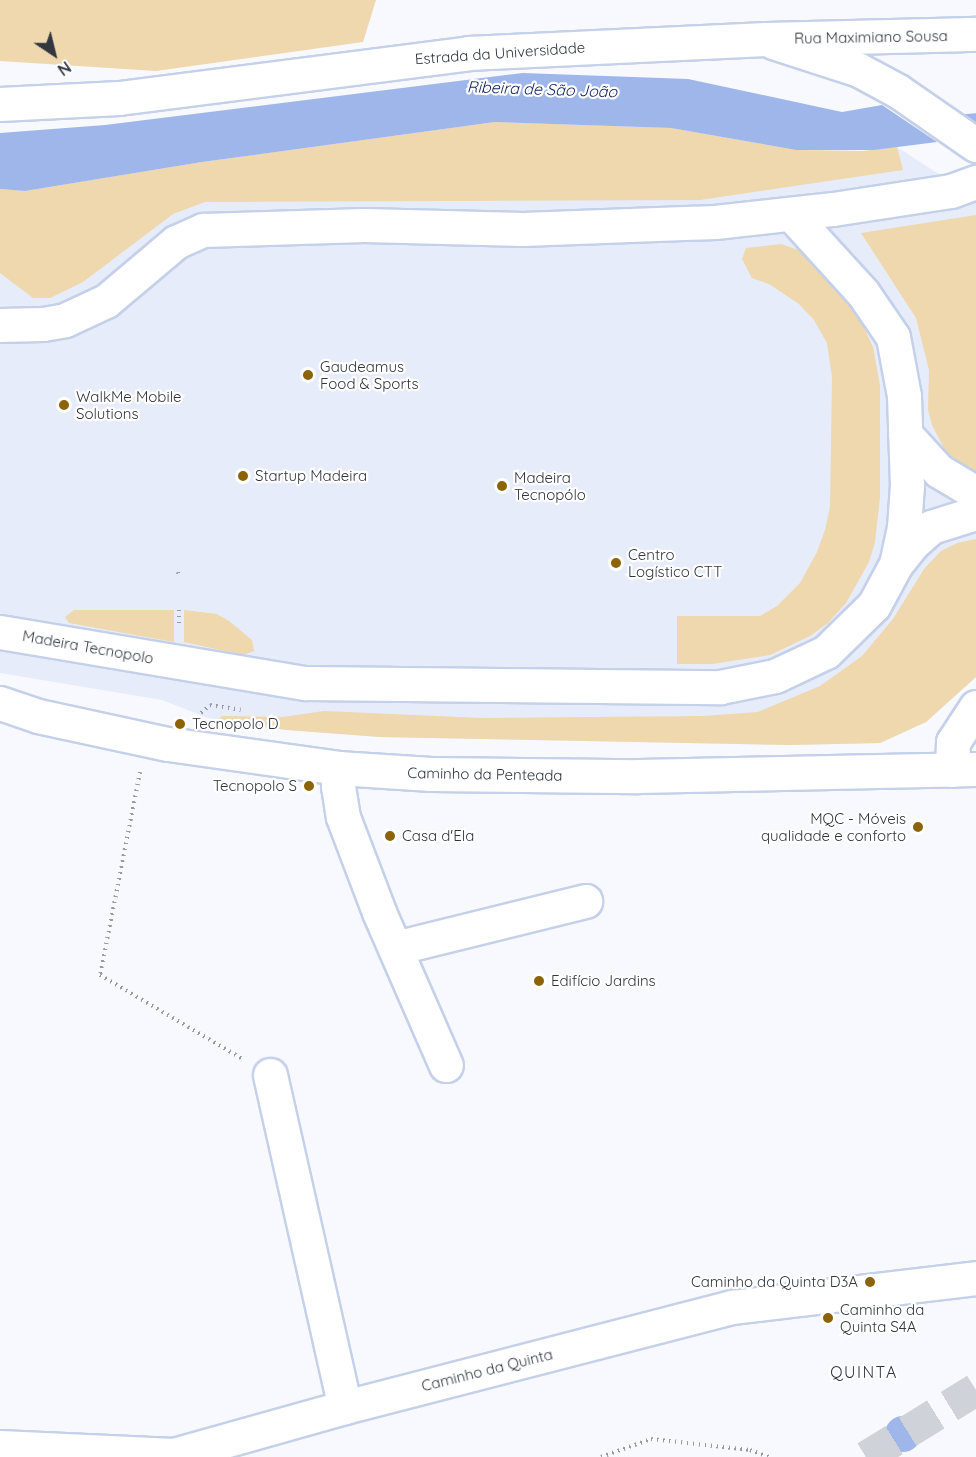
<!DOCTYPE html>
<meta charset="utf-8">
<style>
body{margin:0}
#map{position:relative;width:976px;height:1457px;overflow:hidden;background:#f7f9fe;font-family:Quicksand,sans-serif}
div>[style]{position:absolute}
.built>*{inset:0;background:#e6ecf9}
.green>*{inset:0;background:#efd7ae}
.water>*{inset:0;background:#9fb6eb}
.round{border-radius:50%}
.stream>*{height:10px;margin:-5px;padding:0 5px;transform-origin:5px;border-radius:5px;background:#9fb6eb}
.highway-tunnel>*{height:33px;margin-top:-16.5px;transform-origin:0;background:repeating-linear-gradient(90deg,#cfd2d8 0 33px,transparent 0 49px)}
.path>*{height:4px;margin-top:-2px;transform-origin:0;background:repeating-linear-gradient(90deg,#989ba2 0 1.5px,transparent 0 6px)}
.roads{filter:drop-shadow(2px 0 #c5d0e9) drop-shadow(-2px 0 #c5d0e9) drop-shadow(0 2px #c5d0e9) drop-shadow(0 -2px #c5d0e9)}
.minor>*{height:33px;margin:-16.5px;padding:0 16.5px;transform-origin:16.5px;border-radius:16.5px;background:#fff}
.major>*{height:33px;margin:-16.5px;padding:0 16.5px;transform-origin:16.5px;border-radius:16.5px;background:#fff}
.dots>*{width:16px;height:16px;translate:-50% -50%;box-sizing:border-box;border:3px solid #fff;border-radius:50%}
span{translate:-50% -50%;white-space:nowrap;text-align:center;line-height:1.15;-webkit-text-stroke:4.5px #fff;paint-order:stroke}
.street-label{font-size:15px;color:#31363f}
.poi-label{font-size:15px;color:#31363f}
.left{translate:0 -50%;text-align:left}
.right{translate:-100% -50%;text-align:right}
.water-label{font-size:16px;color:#0f225e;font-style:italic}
.neighbourhood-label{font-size:16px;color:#2b3447;letter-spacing:1.5px}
.north{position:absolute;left:24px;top:24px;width:60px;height:60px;-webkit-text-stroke:4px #fff;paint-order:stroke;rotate:145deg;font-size:16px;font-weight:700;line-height:24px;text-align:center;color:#31363f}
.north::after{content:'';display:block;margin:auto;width:21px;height:27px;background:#31363f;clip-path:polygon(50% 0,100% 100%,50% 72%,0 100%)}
</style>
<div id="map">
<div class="built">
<div style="clip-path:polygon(495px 122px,672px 128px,796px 150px,863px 151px,897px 147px,976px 198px,976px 677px,926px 722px,880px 743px,790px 745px,380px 737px,287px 730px,216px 721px,162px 700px,0 673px,0 189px,25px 191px,202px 162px)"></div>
</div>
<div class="green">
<div style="clip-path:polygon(0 0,376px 0,363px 42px,156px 71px,0 61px)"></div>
<div style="clip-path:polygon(495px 122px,672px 128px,796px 150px,863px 151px,897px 147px,903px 170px,700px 200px,205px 202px,173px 214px,83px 282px,50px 298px,33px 298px,0 273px,0 189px,25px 191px,202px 162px)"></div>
<div style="clip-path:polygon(976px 215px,976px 472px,958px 463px,946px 452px,932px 425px,928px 410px,929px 370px,916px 318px,861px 233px)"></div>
<div style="clip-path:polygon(781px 244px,804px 252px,832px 277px,857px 312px,873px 347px,880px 386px,880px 497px,875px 542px,869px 562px,846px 603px,828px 623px,810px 636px,770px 655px,712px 664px,677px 664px,677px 616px,760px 616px,777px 606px,800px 583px,817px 552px,825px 530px,830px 507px,832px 377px,827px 343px,814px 320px,799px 304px,769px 284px,752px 278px,742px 259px,746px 248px)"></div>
<div style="clip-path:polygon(976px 539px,976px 677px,926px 722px,880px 743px,790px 745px,380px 737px,287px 730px,216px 721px,222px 716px,283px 717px,324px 711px,482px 718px,703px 716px,758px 712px,820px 686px,862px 656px,893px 619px,924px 569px,941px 551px,957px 543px)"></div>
<div style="clip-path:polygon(74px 610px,174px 610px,174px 642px,69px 623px,65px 617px)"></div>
<div style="clip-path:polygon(184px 610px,217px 614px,229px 621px,252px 640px,254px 651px,243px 655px,184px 642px)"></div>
</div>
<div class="water">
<div style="clip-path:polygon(523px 73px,688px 79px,842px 112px,882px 105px,937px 142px,874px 150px,796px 150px,671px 128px,495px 122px,202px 162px,25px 191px,0 189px,0 133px,105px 125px)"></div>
<div class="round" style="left:885px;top:1416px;width:36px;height:36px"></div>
</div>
<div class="stream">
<div style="left:955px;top:120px;width:21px;rotate:-5deg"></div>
</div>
<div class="highway-tunnel">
<div style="left:866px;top:1457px;width:129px;rotate:-31.7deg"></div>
</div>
<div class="path">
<div style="left:178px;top:572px;width:4px;rotate:76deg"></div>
<div style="left:179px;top:610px;width:17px;rotate:90deg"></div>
<div style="left:201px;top:713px;width:12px;rotate:-42deg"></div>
<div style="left:210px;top:705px;width:31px;rotate:9deg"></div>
<div style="left:140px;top:772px;width:207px;rotate:101.1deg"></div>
<div style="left:100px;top:975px;width:164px;rotate:30.5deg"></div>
<div style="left:601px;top:1457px;width:53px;rotate:-19.8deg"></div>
<div style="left:651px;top:1439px;width:100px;rotate:6.3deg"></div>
<div style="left:750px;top:1450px;width:20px;rotate:20deg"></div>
</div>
<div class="roads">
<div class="minor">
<div style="left:773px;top:42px;width:90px;rotate:18deg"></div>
<div style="left:859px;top:70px;width:44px;rotate:28.3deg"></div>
<div style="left:898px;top:91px;width:95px;rotate:34.7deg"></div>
<div style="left:792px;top:215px;width:105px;rotate:47.7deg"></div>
<div style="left:863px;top:293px;width:53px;rotate:55.7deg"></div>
<div style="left:893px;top:337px;width:60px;rotate:79.4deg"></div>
<div style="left:904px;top:396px;width:89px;rotate:88.1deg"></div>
<div style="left:907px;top:485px;width:42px;rotate:94.1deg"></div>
<div style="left:904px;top:527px;width:35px;rotate:102deg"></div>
<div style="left:0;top:325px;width:43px;rotate:-1.3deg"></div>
<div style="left:43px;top:324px;width:22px;rotate:-10deg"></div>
<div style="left:65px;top:320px;width:45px;rotate:-24.9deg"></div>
<div style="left:106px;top:301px;width:92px;rotate:-40.1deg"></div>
<div style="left:176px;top:242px;width:30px;rotate:-24deg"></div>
<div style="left:203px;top:230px;width:161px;rotate:-1.8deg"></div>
<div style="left:364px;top:225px;width:159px;rotate:1.4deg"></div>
<div style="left:523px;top:229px;width:192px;rotate:-2.1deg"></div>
<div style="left:715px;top:222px;width:119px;rotate:-6.3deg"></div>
<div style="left:833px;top:209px;width:119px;rotate:-8.7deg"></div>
<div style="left:951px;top:191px;width:27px;rotate:-20deg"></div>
<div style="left:905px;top:434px;width:50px;rotate:47.4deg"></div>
<div style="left:939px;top:471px;width:43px;rotate:30.7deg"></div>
<div style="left:0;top:632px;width:310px;rotate:9.5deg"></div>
<div style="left:306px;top:683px;width:414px;rotate:0.6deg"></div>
<div style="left:720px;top:687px;width:56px;rotate:-11.3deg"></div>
<div style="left:775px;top:676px;width:56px;rotate:-25.2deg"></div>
<div style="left:826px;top:652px;width:67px;rotate:-44.4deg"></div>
<div style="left:874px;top:605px;width:47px;rotate:-61.8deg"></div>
<div style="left:896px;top:564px;width:28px;rotate:-51deg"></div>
<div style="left:914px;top:542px;width:23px;rotate:-41deg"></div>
<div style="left:931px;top:527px;width:47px;rotate:-17.3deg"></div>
<div style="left:0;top:703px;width:40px;rotate:18.9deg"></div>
<div style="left:38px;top:716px;width:133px;rotate:12.2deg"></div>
<div style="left:168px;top:744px;width:172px;rotate:8deg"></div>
<div style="left:338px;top:768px;width:93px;rotate:3.7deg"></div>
<div style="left:431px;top:774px;width:207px;rotate:0.6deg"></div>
<div style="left:638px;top:776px;width:338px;rotate:-1.2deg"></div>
<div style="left:338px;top:768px;width:18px;rotate:90deg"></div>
<div style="left:338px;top:786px;width:31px;rotate:81deg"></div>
<div style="left:343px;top:817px;width:102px;rotate:69.2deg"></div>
<div style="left:379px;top:912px;width:167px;rotate:66.4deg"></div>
<div style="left:952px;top:770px;width:28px;rotate:-88deg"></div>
<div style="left:953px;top:742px;width:42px;rotate:-56.7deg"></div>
<div style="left:395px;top:948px;width:196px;rotate:-13.9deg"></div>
<div style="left:270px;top:1075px;width:340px;rotate:77.3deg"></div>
<div style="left:0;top:1447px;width:174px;rotate:2.6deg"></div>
<div style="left:174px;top:1455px;width:178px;rotate:-15.7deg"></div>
<div style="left:345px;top:1407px;width:401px;rotate:-14.5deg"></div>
<div style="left:733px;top:1307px;width:245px;rotate:-6.8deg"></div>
</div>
<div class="major">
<div style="left:0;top:104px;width:119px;rotate:-2.9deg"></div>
<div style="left:119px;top:98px;width:352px;rotate:-7.3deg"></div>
<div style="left:468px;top:53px;width:298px;rotate:-2.7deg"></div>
<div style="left:766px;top:39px;width:210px;rotate:-1.4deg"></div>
</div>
</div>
<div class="dots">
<div style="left:308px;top:375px;background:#8c6407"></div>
<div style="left:64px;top:405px;background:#8c6407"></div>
<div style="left:243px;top:476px;background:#8c6407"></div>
<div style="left:502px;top:486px;background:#8c6407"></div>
<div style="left:616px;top:563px;background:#8c6407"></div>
<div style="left:180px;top:724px;background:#8c6407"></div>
<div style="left:309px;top:786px;background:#8c6407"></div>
<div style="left:918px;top:827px;background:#8c6407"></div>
<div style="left:390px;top:836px;background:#8c6407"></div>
<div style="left:539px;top:981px;background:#8c6407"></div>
<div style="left:870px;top:1282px;background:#8c6407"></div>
<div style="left:828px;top:1318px;background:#8c6407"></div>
</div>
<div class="street-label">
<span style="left:871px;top:37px;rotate:-1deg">Rua Maximiano Sousa</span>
<span style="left:500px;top:53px;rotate:-4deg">Estrada da Universidade</span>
<span style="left:88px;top:647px;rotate:10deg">Madeira Tecnopolo</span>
<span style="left:485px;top:774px;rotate:1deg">Caminho da Penteada</span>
<span style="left:487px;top:1370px;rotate:-14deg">Caminho da Quinta</span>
</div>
<div class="poi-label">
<span class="left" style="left:320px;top:375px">Gaudeamus<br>Food &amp; Sports</span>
<span class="left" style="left:76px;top:405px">WalkMe Mobile<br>Solutions</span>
<span class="left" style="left:255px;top:476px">Startup Madeira</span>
<span class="left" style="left:514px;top:486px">Madeira<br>Tecnopólo</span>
<span class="left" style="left:628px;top:563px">Centro<br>Logístico CTT</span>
<span class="left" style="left:192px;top:724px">Tecnopolo D</span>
<span class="right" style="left:297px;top:786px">Tecnopolo S</span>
<span class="right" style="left:906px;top:827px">MQC - Móveis<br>qualidade e conforto</span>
<span class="left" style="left:402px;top:836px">Casa d'Ela</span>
<span class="left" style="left:551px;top:981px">Edifício Jardins</span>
<span class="right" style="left:858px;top:1282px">Caminho da Quinta D3A</span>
<span class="left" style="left:840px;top:1318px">Caminho da<br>Quinta S4A</span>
</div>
<div class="water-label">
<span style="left:542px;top:89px;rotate:2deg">Ribeira de São João</span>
</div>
<div class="neighbourhood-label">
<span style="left:864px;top:1372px">QUINTA</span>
</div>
<div class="north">N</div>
</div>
